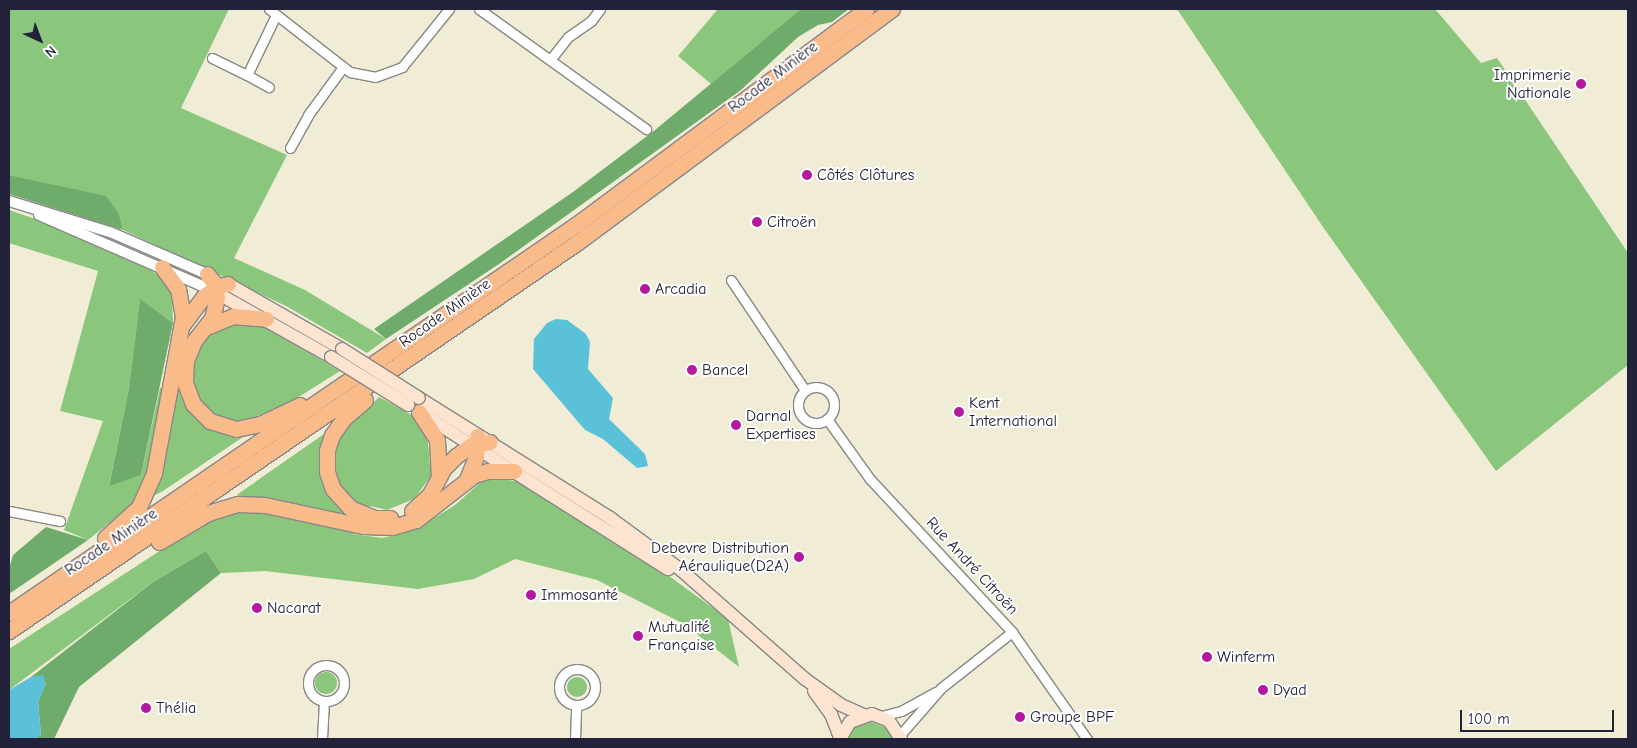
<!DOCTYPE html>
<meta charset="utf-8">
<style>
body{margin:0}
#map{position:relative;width:1637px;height:748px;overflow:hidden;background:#f0ecd6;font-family:"Comic Neue",sans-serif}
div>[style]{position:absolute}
.green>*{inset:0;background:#8ac77d}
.round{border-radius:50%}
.forest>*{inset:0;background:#6fac6c}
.water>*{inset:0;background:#5ac1d8}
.roads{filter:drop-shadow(1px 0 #898788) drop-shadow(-1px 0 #898788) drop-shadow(0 1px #898788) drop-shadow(0 -1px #898788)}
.minor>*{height:9px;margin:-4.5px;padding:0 4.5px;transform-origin:4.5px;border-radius:4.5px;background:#fff}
.minor>.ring{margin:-4.5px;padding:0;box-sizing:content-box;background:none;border:9px solid #fff;border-radius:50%}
.tertiary>*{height:10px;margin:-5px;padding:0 5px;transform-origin:5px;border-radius:5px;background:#fff}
.secondary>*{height:12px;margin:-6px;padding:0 6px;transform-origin:6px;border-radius:6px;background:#fde4d1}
.motorway>*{height:15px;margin:-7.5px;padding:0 7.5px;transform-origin:7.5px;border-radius:7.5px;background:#fabb8b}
.bridges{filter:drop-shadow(1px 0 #898788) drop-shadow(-1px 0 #898788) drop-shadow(0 1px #898788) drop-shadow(0 -1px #898788)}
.secondary-bridge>*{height:12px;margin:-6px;padding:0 6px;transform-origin:6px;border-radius:6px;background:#fde4d1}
.dots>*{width:14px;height:14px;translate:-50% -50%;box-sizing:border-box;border:2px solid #fff;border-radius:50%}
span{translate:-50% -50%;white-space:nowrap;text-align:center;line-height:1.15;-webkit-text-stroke:4px #fff;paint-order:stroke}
.poi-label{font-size:16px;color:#22223b}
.right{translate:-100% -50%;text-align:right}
.left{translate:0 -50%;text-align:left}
.street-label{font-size:16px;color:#22223b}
.frame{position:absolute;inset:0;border:10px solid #22223b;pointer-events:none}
.north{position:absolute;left:15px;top:15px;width:50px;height:50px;-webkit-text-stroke:4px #fff;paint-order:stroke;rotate:137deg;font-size:14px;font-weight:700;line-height:20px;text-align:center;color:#22223b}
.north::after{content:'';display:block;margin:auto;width:18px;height:22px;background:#22223b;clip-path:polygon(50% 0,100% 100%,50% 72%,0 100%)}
.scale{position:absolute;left:1460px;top:710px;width:154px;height:22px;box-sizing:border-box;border:2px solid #22223b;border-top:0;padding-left:6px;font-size:15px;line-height:18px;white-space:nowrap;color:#22223b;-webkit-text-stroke:4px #fff;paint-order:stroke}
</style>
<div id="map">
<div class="green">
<div style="clip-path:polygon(9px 9px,229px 9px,181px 108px,287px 155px,234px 258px,305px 290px,386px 339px,367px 353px,286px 306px,123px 230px,119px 214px,54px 185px,9px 175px)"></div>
<div style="clip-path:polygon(718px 9px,801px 9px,711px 84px,678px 56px)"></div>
<div style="clip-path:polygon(1177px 9px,1435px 9px,1481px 63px,1497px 58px,1628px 253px,1628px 365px,1496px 471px,1323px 227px)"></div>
<div style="clip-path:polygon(9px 210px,50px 224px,148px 268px,164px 280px,172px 292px,173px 323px,140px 300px,129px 388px,109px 485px,141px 475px,160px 388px,175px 391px,193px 384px,196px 354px,211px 333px,233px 324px,261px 325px,340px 371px,286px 405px,249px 419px,243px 437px,163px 491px,123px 512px,88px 540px,64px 530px,103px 421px,60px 411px,98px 271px,9px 243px)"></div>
<div style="clip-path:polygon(379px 397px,410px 414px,427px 433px,431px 476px,414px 499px,387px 510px,370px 506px,356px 520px,354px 534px,382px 538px,415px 530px,455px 505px,481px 482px,494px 478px,515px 481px,541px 494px,665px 573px,728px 619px,739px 667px,684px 624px,597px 580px,515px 559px,474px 579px,418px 589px,265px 571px,221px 573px,206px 551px,153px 582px,9px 690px,9px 649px,198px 526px,228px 512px,238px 494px,324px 434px,342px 433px)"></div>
<div class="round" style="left:315px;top:672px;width:22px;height:22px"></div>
<div class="round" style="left:567px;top:677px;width:20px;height:20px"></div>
<div style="clip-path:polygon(872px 722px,886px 728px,893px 739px,847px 739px,856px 726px)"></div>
</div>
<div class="forest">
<div style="clip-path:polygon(801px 9px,849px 9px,832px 22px,818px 25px,798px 37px,741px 90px,499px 264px,386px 339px,374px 329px,573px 192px,655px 130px)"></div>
<div style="clip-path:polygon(9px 175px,106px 196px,119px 214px,123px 230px,9px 194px)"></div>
<div style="clip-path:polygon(140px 299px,173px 323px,141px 475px,109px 486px,129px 388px)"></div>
<div style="clip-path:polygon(46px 527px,88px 540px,9px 594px,9px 569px,13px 555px)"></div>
<div style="clip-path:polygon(206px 551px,221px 573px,79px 687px,54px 739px,34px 739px,41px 735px,38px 702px,46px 683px,31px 677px,153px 582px)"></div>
</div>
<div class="water">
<div style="clip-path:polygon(556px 319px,567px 320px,586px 334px,590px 342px,588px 369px,613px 398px,609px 419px,645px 454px,648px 466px,637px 468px,603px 439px,585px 430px,533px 369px,534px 339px,547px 323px)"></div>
<div style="clip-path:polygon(43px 675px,46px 684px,38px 702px,41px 735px,35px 739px,9px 739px,9px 690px,31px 677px)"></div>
</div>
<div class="roads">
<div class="minor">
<div style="left:269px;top:9px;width:103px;rotate:37.9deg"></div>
<div style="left:350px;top:72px;width:25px;rotate:11deg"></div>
<div style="left:375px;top:77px;width:29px;rotate:-20deg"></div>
<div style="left:402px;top:67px;width:75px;rotate:-51deg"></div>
<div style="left:479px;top:9px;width:206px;rotate:35.7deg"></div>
<div style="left:212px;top:58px;width:39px;rotate:26deg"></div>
<div style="left:247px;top:75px;width:67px;rotate:-64.2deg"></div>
<div style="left:550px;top:60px;width:29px;rotate:-52deg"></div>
<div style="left:568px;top:37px;width:28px;rotate:-35deg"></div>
<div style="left:591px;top:21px;width:15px;rotate:-53deg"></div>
<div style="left:247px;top:75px;width:25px;rotate:29deg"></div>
<div style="left:290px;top:148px;width:38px;rotate:-61deg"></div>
<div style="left:308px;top:115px;width:59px;rotate:-53.9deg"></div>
<div style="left:731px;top:280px;width:133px;rotate:56.1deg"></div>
<div class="ring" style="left:798px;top:387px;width:27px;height:27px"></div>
<div style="left:827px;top:419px;width:74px;rotate:54.4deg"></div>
<div style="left:870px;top:479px;width:209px;rotate:47.1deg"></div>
<div style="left:1012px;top:632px;width:131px;rotate:55deg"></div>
<div style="left:9px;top:511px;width:52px;rotate:11.1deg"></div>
<div class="ring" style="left:308px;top:665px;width:27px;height:27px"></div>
<div class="ring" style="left:559px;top:669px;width:27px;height:27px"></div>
<div style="left:881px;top:716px;width:21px;rotate:-14deg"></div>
<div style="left:901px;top:711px;width:39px;rotate:-29deg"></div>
<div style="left:900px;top:735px;width:62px;rotate:-48.9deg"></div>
<div style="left:941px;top:688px;width:90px;rotate:-38.3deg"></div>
<div style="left:322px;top:739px;width:38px;rotate:-87deg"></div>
<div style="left:575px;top:739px;width:34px;rotate:-88deg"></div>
</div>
<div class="tertiary">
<div style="left:9px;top:201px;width:106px;rotate:17.1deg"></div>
<div style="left:110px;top:232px;width:110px;rotate:23.5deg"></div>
<div style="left:39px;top:215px;width:193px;rotate:23.5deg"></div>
</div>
<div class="secondary">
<div style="left:228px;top:284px;width:131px;rotate:29.7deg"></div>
<div style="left:217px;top:293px;width:131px;rotate:29.3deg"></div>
<div style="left:419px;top:398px;width:226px;rotate:32.1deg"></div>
<div style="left:610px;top:518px;width:88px;rotate:36.2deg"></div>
<div style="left:681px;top:570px;width:165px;rotate:41.3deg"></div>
<div style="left:805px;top:679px;width:44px;rotate:35.8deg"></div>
<div style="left:841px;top:705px;width:24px;rotate:24deg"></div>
<div style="left:421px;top:413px;width:59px;rotate:32.6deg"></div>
<div style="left:478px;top:449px;width:225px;rotate:32.3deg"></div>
<div style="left:814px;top:691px;width:29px;rotate:54deg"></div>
<div style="left:831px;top:714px;width:26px;rotate:69deg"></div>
<div style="left:840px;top:739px;width:20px;rotate:-60deg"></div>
<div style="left:850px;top:722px;width:23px;rotate:-20deg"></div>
<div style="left:872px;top:714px;width:18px;rotate:22deg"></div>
<div style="left:889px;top:721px;width:22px;rotate:56deg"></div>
</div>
<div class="motorway">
<div style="left:207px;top:274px;width:11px;rotate:52deg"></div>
<div style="left:214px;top:283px;width:15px;rotate:79deg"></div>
<div style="left:217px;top:298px;width:21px;rotate:104deg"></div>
<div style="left:212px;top:318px;width:29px;rotate:128deg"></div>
<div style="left:194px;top:341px;width:22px;rotate:112deg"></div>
<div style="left:186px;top:361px;width:22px;rotate:93deg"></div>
<div style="left:185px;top:383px;width:22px;rotate:69deg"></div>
<div style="left:193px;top:404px;width:24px;rotate:45deg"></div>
<div style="left:210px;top:421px;width:27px;rotate:17deg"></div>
<div style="left:236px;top:429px;width:25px;rotate:-12deg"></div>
<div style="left:260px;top:424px;width:44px;rotate:-25.4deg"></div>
<div style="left:183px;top:324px;width:35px;rotate:-53deg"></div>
<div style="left:204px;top:296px;width:15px;rotate:-37deg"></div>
<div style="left:216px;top:287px;width:12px;rotate:-14deg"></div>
<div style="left:206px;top:327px;width:29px;rotate:-22deg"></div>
<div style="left:233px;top:316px;width:33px;rotate:5deg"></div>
<div style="left:365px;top:400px;width:28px;rotate:139deg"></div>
<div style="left:344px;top:418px;width:21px;rotate:125deg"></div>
<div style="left:332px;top:435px;width:16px;rotate:108deg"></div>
<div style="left:327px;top:450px;width:22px;rotate:90deg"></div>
<div style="left:327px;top:472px;width:18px;rotate:71deg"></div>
<div style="left:333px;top:489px;width:25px;rotate:48deg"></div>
<div style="left:350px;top:508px;width:27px;rotate:22deg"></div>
<div style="left:375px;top:518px;width:15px"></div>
<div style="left:419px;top:412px;width:33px;rotate:57deg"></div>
<div style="left:437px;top:440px;width:35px;rotate:87deg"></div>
<div style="left:467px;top:479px;width:24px;rotate:-68deg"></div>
<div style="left:476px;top:457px;width:21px;rotate:-87deg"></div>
<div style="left:412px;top:511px;width:25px;rotate:-43deg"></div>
<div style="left:430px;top:494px;width:30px;rotate:-62deg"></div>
<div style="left:444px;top:468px;width:17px;rotate:-45deg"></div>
<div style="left:456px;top:456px;width:19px;rotate:-36deg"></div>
<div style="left:471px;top:445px;width:19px;rotate:-9deg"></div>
<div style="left:105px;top:538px;width:46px;rotate:-42.4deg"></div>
<div style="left:139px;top:507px;width:37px;rotate:-66deg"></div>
<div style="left:154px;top:473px;width:159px;rotate:-79.5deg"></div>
<div style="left:183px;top:317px;width:28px;rotate:-100deg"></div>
<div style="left:178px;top:289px;width:27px;rotate:-126deg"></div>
<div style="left:159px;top:542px;width:57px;rotate:-30.6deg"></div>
<div style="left:208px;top:513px;width:31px;rotate:-17deg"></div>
<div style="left:238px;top:504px;width:27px;rotate:2deg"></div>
<div style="left:265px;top:505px;width:100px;rotate:12.1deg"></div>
<div style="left:363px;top:526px;width:29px;rotate:2deg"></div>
<div style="left:392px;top:527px;width:25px;rotate:-16deg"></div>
<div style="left:416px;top:520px;width:73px;rotate:-37.8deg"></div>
<div style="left:474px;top:475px;width:15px;rotate:-16deg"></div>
<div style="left:488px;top:471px;width:26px"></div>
<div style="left:9px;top:613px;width:688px;rotate:-34.41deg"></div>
<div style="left:577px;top:224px;width:360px;rotate:-36.6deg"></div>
<div style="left:9px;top:631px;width:689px;rotate:-34.36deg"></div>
<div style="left:578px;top:242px;width:391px;rotate:-36.6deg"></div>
</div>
</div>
<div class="bridges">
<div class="secondary-bridge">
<div style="left:342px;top:349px;width:91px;rotate:32.5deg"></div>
<div style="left:331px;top:357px;width:91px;rotate:31.9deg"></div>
</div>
</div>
<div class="dots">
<div style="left:1581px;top:84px;background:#b5179e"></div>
<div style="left:807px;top:175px;background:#b5179e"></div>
<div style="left:757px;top:222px;background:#b5179e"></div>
<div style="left:645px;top:289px;background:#b5179e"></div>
<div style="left:692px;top:370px;background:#b5179e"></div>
<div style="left:959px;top:412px;background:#b5179e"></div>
<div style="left:736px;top:425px;background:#b5179e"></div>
<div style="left:799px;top:557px;background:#b5179e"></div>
<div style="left:531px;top:595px;background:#b5179e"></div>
<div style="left:257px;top:608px;background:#b5179e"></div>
<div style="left:638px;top:636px;background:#b5179e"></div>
<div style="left:1207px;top:657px;background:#b5179e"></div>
<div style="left:1263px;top:690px;background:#b5179e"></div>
<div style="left:146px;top:708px;background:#b5179e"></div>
<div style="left:1020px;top:717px;background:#b5179e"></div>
</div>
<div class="poi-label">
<span class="right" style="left:1571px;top:84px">Imprimerie<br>Nationale</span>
<span class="left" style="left:817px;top:175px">Côtés Clôtures</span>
<span class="left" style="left:767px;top:222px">Citroën</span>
<span class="left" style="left:655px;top:289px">Arcadia</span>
<span class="left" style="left:702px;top:370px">Bancel</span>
<span class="left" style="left:969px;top:412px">Kent<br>International</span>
<span class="left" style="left:746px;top:425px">Darnal<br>Expertises</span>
<span class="right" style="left:789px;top:557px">Debevre Distribution<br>Aéraulique(D2A)</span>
<span class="left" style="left:541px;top:595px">Immosanté</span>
<span class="left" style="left:267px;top:608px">Nacarat</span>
<span class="left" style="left:648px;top:636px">Mutualité<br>Française</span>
<span class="left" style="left:1217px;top:657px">Winferm</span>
<span class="left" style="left:1273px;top:690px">Dyad</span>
<span class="left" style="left:156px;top:708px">Thélia</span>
<span class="left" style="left:1030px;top:717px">Groupe BPF</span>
</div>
<div class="street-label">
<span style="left:773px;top:77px;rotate:-37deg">Rocade Minière</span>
<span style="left:445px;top:313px;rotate:-35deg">Rocade Minière</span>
<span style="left:111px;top:542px;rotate:-34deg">Rocade Minière</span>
<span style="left:972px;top:566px;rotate:47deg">Rue André Citroën</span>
</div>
<div class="frame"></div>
<div class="north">N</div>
<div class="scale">100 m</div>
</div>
